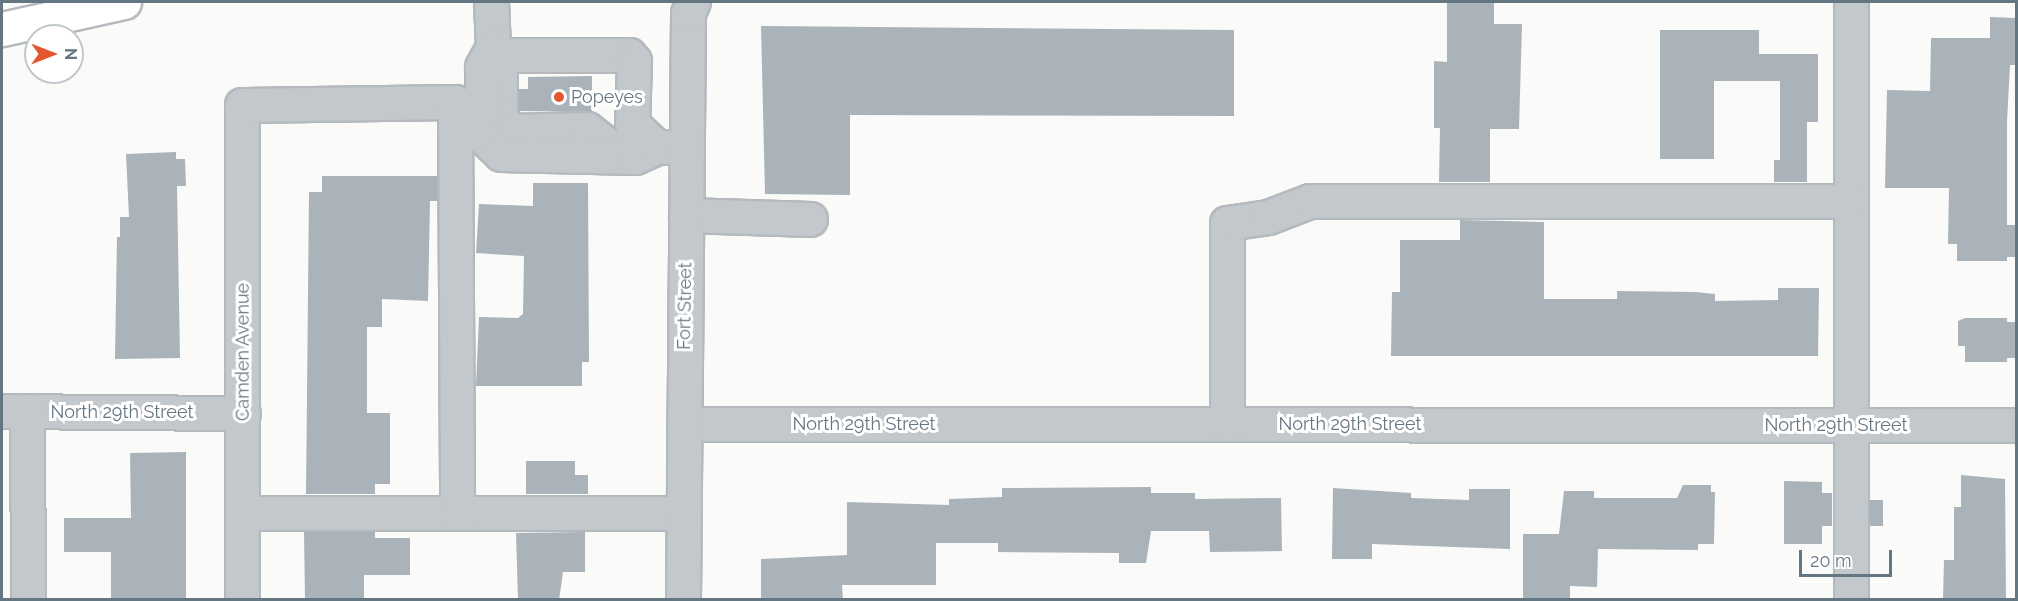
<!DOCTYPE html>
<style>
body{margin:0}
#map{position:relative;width:2018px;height:601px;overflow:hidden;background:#fafaf8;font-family:Raleway,sans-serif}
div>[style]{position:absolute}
.building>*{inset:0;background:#aab3b9;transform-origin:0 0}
.roads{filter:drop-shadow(2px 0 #b4b9bd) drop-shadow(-2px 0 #b4b9bd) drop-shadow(0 2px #b4b9bd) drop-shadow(0 -2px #b4b9bd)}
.minor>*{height:33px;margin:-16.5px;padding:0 16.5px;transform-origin:16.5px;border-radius:16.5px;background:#c3c8cc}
.highway>*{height:33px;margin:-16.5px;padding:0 16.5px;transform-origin:16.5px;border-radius:16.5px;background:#fff}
.dots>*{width:16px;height:16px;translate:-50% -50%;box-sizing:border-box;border:3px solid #fff;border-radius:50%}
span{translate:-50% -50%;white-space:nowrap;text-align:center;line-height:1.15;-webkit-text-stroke:6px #fff;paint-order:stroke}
.poi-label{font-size:18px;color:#657683}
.left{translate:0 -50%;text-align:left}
.street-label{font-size:18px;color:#657683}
.frame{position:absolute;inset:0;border:3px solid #657683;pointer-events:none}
.north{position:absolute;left:24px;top:24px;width:60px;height:60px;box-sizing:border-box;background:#fff;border:2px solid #c1c8cd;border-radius:50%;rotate:90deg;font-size:16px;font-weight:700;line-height:24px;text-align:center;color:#657683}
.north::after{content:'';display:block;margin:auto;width:21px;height:27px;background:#e4572e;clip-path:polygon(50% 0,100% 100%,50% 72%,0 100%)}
.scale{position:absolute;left:1799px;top:550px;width:93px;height:27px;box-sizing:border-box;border:3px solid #657683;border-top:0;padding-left:8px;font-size:18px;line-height:21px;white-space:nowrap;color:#657683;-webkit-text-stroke:4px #fff;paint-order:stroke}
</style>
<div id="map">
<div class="building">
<div style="clip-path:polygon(1447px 3px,1494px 3px,1494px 24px,1522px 24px,1519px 129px,1490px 129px,1490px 182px,1439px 182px,1440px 128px,1434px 128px,1434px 61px,1447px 62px)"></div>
<div style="clip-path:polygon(1990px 17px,2016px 18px,2016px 65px,2010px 65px,2007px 122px,2007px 225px,2016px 225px,2016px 257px,2007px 257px,2007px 261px,1957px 261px,1957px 244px,1948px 244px,1949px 188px,1885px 188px,1887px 90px,1930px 91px,1931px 38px,1990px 38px)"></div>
<div style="clip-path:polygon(761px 26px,1234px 30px,1234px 116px,850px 115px,850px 195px,765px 194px)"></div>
<div style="clip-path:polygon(1660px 30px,1759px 30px,1759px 54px,1818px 54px,1818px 122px,1807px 122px,1807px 182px,1774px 182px,1774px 160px,1780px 160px,1780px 81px,1714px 81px,1714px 159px,1660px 159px)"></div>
<div style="clip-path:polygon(592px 76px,592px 112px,519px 111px,519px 89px,528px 89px,528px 77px)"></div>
<div style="clip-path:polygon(176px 152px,176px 159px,185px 159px,186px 186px,177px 186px,180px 358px,115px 359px,117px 237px,120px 237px,120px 217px,129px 217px,126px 154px)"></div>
<div style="clip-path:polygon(322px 176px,437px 176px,437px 201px,430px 201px,428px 301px,382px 299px,382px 327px,367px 327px,367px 413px,390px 413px,390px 484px,375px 484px,375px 494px,306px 494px,309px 192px,322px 192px)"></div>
<div style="clip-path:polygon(533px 183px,588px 183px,589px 362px,582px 362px,582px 386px,476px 386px,479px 317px,518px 318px,523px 314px,524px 256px,476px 253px,479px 204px,533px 206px)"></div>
<div style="clip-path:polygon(1460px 220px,1544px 222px,1544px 299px,1617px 299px,1617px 291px,1695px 292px,1715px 294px,1715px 301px,1778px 300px,1778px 288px,1819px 288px,1818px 356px,1391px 356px,1392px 292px,1400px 292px,1400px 240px,1460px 240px)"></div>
<div style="clip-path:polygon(1965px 318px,2007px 318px,2007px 322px,2016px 322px,2016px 358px,2007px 358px,2007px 362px,1965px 362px,1965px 346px,1958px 346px,1958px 321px)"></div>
<div style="clip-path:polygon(186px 452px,186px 599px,111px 600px,111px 552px,64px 552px,64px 518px,131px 518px,130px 453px)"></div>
<div style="clip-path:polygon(526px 461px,575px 461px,575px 475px,588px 475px,588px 494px,526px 494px)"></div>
<div style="clip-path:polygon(1961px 475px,2005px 479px,2006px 600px,1943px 600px,1944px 560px,1954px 560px,1954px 507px,1961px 507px)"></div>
<div style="clip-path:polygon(1784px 481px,1822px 482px,1822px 493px,1832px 493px,1832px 526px,1822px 526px,1822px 544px,1784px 544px)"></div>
<div style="clip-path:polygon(1683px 485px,1711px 485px,1711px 492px,1715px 492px,1714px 544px,1698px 544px,1698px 550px,1598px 549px,1597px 587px,1570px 586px,1570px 600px,1523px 600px,1523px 534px,1559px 534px,1564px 491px,1594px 491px,1594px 498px,1677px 498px)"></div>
<div style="clip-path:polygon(1151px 487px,1151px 493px,1195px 493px,1195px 499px,1281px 498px,1282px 551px,1210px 552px,1209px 531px,1151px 531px,1146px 563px,1119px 563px,1119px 553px,998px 552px,998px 543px,936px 543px,936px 585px,842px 585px,843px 600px,761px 599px,761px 559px,847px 555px,847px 502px,949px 505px,949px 499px,1002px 497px,1002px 488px)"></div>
<div style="clip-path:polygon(1333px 488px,1411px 493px,1411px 498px,1469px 500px,1469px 489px,1510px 489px,1510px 549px,1372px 544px,1372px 559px,1332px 559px)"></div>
<div style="left:1870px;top:500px;width:13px;height:26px"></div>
<div style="clip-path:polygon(304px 532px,375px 532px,375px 538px,410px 538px,410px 575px,364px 575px,364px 600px,305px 600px)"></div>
<div style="clip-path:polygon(585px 532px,585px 572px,563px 572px,559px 600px,518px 600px,516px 533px)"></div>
</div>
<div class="roads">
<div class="minor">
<div style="left:491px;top:2px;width:45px;rotate:87.5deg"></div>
<div style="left:493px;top:47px;width:11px;rotate:49deg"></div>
<div style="left:500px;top:55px;width:62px;rotate:90deg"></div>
<div style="left:500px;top:117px;width:17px;rotate:54deg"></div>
<div style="left:510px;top:131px;width:77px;rotate:-1.5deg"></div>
<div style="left:587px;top:129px;width:31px;rotate:38deg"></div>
<div style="left:611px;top:148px;width:21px;rotate:19deg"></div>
<div style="left:1851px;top:2px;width:598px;rotate:90deg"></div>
<div style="left:493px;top:47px;width:23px;rotate:119deg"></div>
<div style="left:482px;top:67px;width:70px;rotate:89.2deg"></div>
<div style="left:483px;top:137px;width:25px;rotate:43deg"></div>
<div style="left:501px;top:154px;width:134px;rotate:1.3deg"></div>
<div style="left:635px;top:157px;width:24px;rotate:-24deg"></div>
<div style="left:500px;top:55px;width:129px"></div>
<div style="left:629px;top:55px;width:8px;rotate:50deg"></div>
<div style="left:634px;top:61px;width:63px;rotate:91.8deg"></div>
<div style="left:632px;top:124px;width:34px;rotate:43deg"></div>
<div style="left:657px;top:147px;width:19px"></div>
<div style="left:686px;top:215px;width:124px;rotate:1.8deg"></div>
<div style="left:2px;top:411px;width:241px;rotate:0.5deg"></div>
<div style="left:27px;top:411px;width:189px;rotate:89.7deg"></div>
<div style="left:684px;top:424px;width:1332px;rotate:0.04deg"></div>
<div style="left:1227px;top:424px;width:201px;rotate:-90deg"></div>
<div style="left:1227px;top:223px;width:41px;rotate:-8.3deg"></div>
<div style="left:1268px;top:217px;width:45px;rotate:-20.9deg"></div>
<div style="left:1310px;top:201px;width:540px"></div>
<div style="left:242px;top:513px;width:441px"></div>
<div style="left:242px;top:600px;width:495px;rotate:-90deg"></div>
<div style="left:242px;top:105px;width:213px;rotate:-0.8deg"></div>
<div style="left:455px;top:102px;width:411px;rotate:89.7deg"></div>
<div style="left:683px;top:600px;width:587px;rotate:-89.51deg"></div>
<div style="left:688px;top:13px;width:12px;rotate:-66deg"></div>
</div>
<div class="highway">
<div style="left:2px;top:29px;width:125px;rotate:-12.5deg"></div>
</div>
</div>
<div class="dots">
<div style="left:559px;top:97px;background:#e4572e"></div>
</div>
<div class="poi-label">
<span class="left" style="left:571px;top:97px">Popeyes</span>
</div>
<div class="street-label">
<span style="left:685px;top:306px;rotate:-89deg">Fort Street</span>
<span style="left:243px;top:352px;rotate:-90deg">Camden Avenue</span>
<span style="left:122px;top:412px">North 29th Street</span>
<span style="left:864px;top:424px">North 29th Street</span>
<span style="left:1350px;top:424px">North 29th Street</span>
<span style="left:1836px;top:425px">North 29th Street</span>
</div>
<div class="frame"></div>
<div class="north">N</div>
<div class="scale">20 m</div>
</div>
